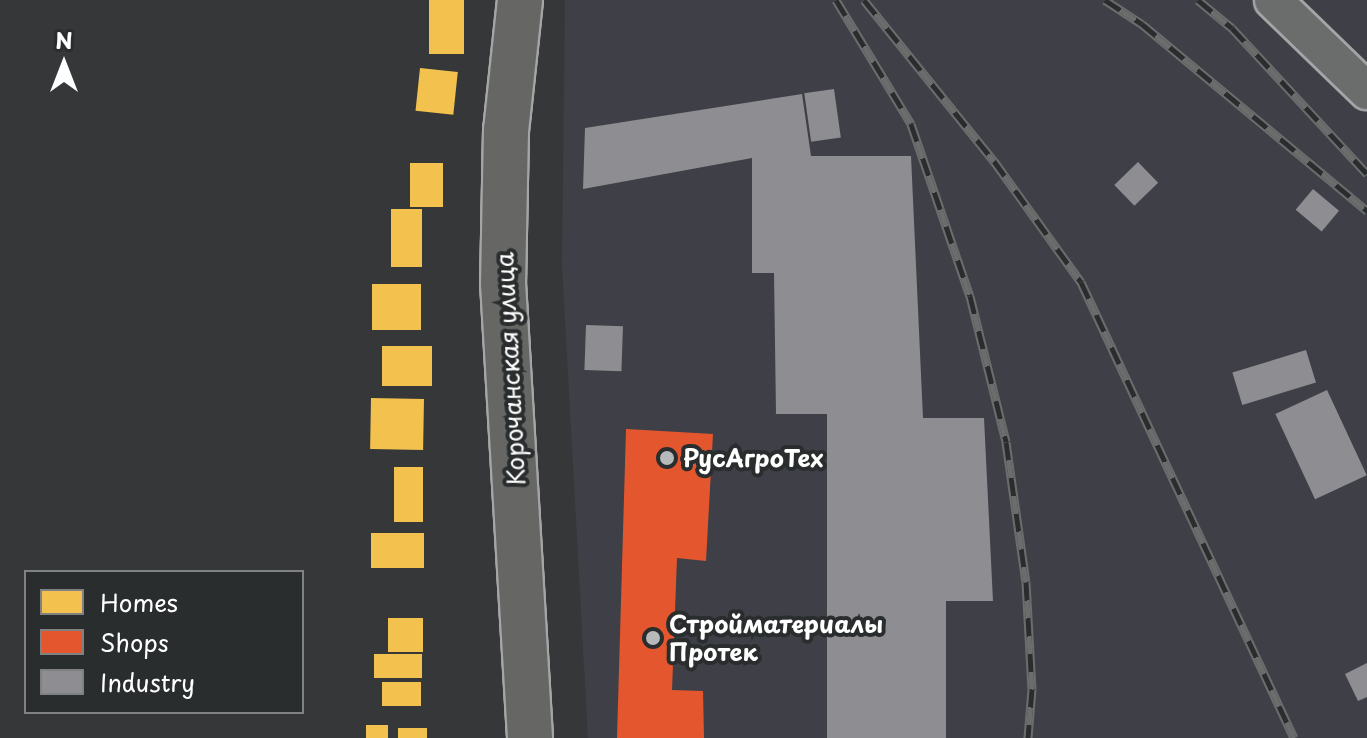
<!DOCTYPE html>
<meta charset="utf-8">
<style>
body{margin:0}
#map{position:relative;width:1367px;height:738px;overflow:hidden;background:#353739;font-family:"Playpen Sans",sans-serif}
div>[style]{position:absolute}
.built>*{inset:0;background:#3f4047}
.homes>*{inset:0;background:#f2c14e;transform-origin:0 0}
.shops>*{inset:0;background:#e4572e}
.industry>*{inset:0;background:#8d8d92;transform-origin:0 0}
.roads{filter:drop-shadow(2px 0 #a4a5a6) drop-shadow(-2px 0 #a4a5a6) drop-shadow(0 2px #a4a5a6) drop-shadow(0 -2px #a4a5a6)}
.minor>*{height:36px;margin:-18px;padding:0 18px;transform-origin:18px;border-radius:18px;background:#6b6d6d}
.major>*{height:44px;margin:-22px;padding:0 22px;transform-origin:22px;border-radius:22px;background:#666764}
.rail>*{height:9px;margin-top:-4.5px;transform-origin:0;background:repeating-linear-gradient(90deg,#2a2d2e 0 18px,#6b6d6d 0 36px);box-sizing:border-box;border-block:2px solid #6b6d6d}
.dots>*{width:22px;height:22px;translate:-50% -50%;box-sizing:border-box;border:4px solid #2a2d2e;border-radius:50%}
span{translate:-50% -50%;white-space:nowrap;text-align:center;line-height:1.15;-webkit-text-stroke:8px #2a2d2e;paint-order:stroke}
.street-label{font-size:24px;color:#fff}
.poi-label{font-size:24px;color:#fff;font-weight:700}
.left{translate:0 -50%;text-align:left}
.legend{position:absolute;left:24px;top:570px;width:280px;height:144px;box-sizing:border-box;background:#2a2d2e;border:2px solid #7f8182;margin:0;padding:10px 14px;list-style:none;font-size:24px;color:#fff}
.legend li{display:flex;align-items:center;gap:16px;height:40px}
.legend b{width:40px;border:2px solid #7f8182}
.north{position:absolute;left:24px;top:24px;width:80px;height:80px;-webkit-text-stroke:6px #2a2d2e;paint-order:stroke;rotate:0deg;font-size:22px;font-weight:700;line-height:32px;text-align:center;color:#fff}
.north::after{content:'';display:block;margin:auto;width:28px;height:36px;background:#fff;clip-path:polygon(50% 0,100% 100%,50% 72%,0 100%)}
</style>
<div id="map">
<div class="built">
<div style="clip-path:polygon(565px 0,1367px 0,1367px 738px,588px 738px,562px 265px)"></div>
</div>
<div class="homes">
<div style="left:429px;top:0;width:35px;height:54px"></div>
<div style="left:420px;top:68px;width:38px;height:43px;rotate:6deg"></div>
<div style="left:410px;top:163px;width:33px;height:44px"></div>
<div style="left:391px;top:209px;width:31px;height:58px"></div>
<div style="left:372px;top:284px;width:49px;height:46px"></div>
<div style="left:382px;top:346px;width:50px;height:40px"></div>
<div style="left:371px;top:398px;width:53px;height:51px;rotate:1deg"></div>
<div style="left:394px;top:467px;width:29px;height:55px"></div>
<div style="left:371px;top:533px;width:53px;height:35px"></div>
<div style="left:388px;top:618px;width:35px;height:34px"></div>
<div style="left:374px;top:654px;width:48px;height:24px"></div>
<div style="left:382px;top:682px;width:39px;height:24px"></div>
<div style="left:366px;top:725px;width:22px;height:13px"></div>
<div style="left:398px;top:728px;width:29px;height:10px"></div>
</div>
<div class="shops">
<div style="clip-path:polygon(626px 429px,713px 434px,706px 561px,677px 558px,672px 690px,703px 691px,704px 738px,617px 738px)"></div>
</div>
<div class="industry">
<div style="left:834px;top:89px;width:49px;height:30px;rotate:82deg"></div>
<div style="clip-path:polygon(802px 94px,811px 156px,911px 156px,923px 418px,984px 418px,993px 601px,946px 601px,946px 738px,827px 738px,827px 414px,776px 414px,774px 273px,752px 273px,752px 158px,583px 189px,585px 128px)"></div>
<div style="left:1138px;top:162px;width:29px;height:33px;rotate:46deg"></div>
<div style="left:1313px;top:189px;width:34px;height:27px;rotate:40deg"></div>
<div style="left:586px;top:325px;width:37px;height:45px;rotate:2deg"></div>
<div style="left:1306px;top:350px;width:34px;height:77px;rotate:73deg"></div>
<div style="left:1327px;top:390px;width:94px;height:57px;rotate:65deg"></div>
<div style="clip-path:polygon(1367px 663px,1367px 697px,1358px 701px,1345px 674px)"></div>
</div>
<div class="roads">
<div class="minor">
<div style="left:1273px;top:0;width:131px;rotate:44.1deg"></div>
</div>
<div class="major">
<div style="left:520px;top:0;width:131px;rotate:96.1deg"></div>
<div style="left:506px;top:130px;width:153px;rotate:91.1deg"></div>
<div style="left:503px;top:283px;width:456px;rotate:86.6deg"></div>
</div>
</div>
<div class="rail">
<div style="left:836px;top:0;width:145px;rotate:58.8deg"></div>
<div style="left:911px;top:124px;width:182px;rotate:71.1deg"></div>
<div style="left:970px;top:296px;width:150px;rotate:76.1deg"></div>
<div style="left:1006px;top:442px;width:141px;rotate:81.9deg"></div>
<div style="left:1026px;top:582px;width:107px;rotate:86.8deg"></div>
<div style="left:1032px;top:689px;width:49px;rotate:94.7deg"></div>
<div style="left:864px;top:0;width:207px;rotate:51.1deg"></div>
<div style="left:994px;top:161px;width:149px;rotate:54.3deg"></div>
<div style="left:1081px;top:282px;width:503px;rotate:64.96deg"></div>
<div style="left:1105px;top:0;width:44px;rotate:33deg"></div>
<div style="left:1142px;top:24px;width:293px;rotate:39.7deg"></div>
<div style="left:1198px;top:0;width:44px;rotate:39.5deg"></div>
<div style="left:1232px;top:28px;width:199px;rotate:47.2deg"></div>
</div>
<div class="dots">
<div style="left:667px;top:458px;background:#b8b9ba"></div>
<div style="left:653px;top:638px;background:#b8b9ba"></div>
</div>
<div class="street-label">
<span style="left:510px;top:369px;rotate:-93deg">Корочанская улица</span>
</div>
<div class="poi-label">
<span class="left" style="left:683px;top:458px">РусАгроТех</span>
<span class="left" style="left:669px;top:638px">Стройматериалы<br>Протек</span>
</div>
<ul class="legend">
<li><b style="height:22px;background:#f2c14e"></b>Homes</li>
<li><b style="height:22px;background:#e4572e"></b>Shops</li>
<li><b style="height:22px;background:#8d8d92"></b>Industry</li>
</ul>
<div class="north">N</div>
</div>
